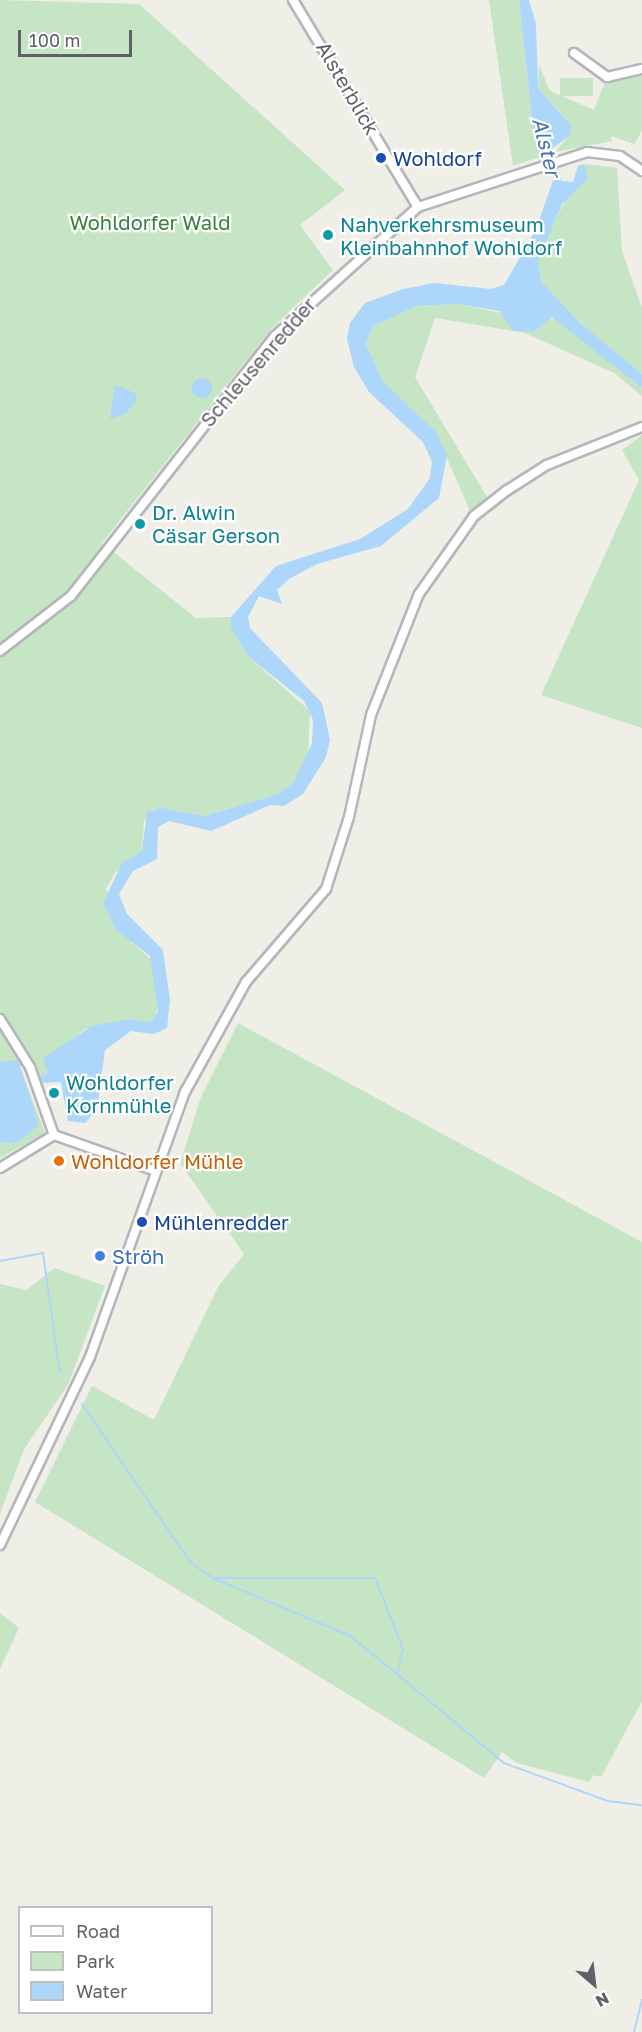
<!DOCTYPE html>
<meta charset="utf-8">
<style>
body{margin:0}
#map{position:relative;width:642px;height:2032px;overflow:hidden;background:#efeee7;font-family:"Golos Text",sans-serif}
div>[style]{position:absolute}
.green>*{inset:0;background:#c5e5c5;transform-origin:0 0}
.water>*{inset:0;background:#acd7fa}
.round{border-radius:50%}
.stream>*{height:2px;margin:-1px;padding:0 1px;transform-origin:1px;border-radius:1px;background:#acd7fa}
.roads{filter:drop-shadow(2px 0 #b4b6ba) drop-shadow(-2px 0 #b4b6ba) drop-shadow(0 2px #b4b6ba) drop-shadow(0 -2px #b4b6ba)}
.minor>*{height:8px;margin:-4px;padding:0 4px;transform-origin:4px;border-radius:4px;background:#fff}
.dots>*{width:16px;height:16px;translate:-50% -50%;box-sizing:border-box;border:3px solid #fff;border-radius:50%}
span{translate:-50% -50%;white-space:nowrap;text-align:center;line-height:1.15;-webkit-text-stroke:4.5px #fff;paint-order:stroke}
.street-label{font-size:20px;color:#5e6166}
.transit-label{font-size:20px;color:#164399}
.left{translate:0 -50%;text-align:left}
.park-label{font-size:20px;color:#3a813e}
.culture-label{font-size:20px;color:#0d838f}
.food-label{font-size:20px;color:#c56008}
.shop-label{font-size:20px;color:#366cbe}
.water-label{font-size:21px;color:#4878ad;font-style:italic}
.legend{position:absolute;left:18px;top:1906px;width:195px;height:108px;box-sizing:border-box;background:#fff;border:2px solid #bfc0c2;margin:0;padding:8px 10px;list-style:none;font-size:18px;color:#5e6166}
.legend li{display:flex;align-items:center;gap:12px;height:30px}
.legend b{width:30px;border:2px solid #bfc0c2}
.north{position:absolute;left:564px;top:1954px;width:60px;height:60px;-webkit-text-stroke:4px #fff;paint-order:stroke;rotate:152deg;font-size:16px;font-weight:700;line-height:24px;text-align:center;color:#5e6166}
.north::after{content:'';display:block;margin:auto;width:21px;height:27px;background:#5e6166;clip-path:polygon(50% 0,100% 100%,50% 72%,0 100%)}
.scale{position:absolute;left:18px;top:30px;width:114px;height:27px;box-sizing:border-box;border:3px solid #5e6166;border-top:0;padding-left:8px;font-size:18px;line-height:21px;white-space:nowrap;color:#5e6166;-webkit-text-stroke:4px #fff;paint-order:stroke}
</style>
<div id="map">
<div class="green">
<div style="clip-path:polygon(0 0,139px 4px,345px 190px,300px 225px,333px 270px,271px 329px,102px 543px,196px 618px,231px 617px,231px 628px,249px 657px,310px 711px,308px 755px,294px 782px,278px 794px,205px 816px,153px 809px,144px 821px,142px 851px,115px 873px,106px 889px,131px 942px,152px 960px,158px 1003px,155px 1026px,121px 1022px,85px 1029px,55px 1053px,48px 1073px,40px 1076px,31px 1055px,20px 1067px,45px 1133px,0 1158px)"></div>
<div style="clip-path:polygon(489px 0,519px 0,533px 127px,548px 154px,513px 166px)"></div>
<div style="clip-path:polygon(539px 65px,550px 91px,594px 110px,605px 82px,642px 74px,642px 131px,634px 144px,611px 136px,612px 141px,555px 152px,569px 136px,568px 121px,538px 88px)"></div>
<div style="left:560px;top:78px;width:33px;height:18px"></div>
<div style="clip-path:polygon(584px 164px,617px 168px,622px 251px,642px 308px,642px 374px,579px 322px,541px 281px,538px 261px,546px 238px,568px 195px,588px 179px)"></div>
<div style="clip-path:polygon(458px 304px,505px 314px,514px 331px,534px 332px,547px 319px,557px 319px,642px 388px,642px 396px,614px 373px,525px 333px,435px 318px,415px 377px,487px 497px,470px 511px,435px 431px,383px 383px,366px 344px,373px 326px,385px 319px,416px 306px)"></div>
<div style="clip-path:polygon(642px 435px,642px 728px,541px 695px,639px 480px,622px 450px)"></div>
<div style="clip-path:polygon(238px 1023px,642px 1242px,642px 1701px,601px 1777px,593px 1775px,589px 1782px,517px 1763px,502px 1752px,484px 1778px,35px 1502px,92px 1386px,154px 1420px,218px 1287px,244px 1254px,180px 1163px,201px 1097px)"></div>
<div style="clip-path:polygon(55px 1268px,105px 1286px,68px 1385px,24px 1449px,0 1514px,0 1284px,26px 1290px)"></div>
<div style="clip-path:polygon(0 1613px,19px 1628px,0 1669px)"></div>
</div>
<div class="water">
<div style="clip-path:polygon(519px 0,529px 0,536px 24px,538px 88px,571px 125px,569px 136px,553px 148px,561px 181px,573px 182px,578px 166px,584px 164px,588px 179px,562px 204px,538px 261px,541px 281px,579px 322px,642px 374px,642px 388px,552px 317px,534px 332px,514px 331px,499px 311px,458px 304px,416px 306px,373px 326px,366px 344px,383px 382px,435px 431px,447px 455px,439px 498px,381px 546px,317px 564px,289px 579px,277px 590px,282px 604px,259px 596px,248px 617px,250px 628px,322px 703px,330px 740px,326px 757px,303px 794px,284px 806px,270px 805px,211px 831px,169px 821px,158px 827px,157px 859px,133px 871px,119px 894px,127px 914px,163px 950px,170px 1000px,167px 1028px,154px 1034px,131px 1031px,105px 1050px,97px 1110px,85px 1123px,68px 1121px,61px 1082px,43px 1083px,40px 1076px,48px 1073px,43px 1058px,92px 1026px,131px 1019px,150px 1023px,158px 1012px,150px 956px,116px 930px,103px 903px,122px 863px,142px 851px,147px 812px,161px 808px,205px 816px,278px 794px,294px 782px,312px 743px,313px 720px,304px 701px,249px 657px,231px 628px,231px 617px,276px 566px,360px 539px,408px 509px,430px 478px,432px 462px,423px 442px,369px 392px,354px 367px,347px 339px,350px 323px,365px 303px,403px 289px,434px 283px,491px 289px,504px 285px,535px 231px,554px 178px,545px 145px,533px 127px)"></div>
<div class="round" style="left:192px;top:378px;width:20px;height:20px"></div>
<div style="clip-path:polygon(115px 385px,135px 393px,137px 400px,126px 413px,110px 419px)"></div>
<div style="clip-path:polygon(18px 1060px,39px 1125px,17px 1143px,0 1142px,0 1062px)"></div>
</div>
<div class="stream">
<div style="left:0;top:1261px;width:44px;rotate:-10.5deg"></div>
<div style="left:43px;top:1253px;width:121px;rotate:81.9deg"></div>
<div style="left:82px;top:1404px;width:193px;rotate:55.6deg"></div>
<div style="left:191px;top:1563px;width:27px;rotate:34deg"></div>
<div style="left:213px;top:1578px;width:162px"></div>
<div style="left:375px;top:1578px;width:76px;rotate:68.5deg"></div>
<div style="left:403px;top:1649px;width:26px;rotate:103deg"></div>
<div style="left:397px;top:1674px;width:139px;rotate:39.8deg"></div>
<div style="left:504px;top:1763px;width:111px;rotate:20.1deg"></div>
<div style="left:608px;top:1801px;width:34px;rotate:7deg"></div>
<div style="left:213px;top:1578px;width:149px;rotate:22.9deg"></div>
<div style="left:350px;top:1636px;width:60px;rotate:39deg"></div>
<div style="left:634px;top:2032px;width:33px;rotate:-76deg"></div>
</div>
<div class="roads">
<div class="minor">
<div style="left:293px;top:0;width:242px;rotate:58.9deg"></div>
<div style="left:574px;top:53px;width:41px;rotate:36deg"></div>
<div style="left:607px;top:77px;width:36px;rotate:-13deg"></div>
<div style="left:418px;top:207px;width:178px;rotate:-18deg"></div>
<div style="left:587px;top:152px;width:33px;rotate:7deg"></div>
<div style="left:620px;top:156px;width:27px;rotate:34deg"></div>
<div style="left:0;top:651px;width:90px;rotate:-37.8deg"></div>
<div style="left:71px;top:596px;width:330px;rotate:-51.9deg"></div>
<div style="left:275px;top:336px;width:193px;rotate:-42.1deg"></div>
<div style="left:0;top:1019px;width:57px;rotate:58deg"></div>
<div style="left:30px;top:1067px;width:72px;rotate:70.6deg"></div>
<div style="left:54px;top:1135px;width:105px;rotate:19.5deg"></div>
<div style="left:0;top:1168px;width:63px;rotate:-31.4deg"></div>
<div style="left:0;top:1545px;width:208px;rotate:-64.4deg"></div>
<div style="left:90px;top:1357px;width:282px;rotate:-70.3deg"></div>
<div style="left:185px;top:1092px;width:126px;rotate:-61deg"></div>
<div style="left:246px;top:982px;width:123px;rotate:-49.3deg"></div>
<div style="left:326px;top:889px;width:76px;rotate:-72.3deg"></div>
<div style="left:349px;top:817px;width:104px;rotate:-77.8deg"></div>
<div style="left:371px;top:715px;width:130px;rotate:-68.4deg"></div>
<div style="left:419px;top:594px;width:95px;rotate:-54.8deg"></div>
<div style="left:474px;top:516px;width:41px;rotate:-38deg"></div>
<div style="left:506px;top:491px;width:49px;rotate:-32.4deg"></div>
<div style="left:547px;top:465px;width:102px;rotate:-21.8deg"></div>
</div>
</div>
<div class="dots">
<div style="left:381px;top:158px;background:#1a4fb4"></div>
<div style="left:328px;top:235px;background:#0f9aa8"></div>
<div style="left:140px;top:524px;background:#0f9aa8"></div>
<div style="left:54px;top:1093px;background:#0f9aa8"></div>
<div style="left:59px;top:1161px;background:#e8710a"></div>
<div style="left:142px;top:1222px;background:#1a4fb4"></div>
<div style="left:100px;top:1256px;background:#3f7fe0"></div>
</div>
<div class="street-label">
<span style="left:348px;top:88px;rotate:60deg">Alsterblick</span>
<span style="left:258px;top:362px;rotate:-49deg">Schleusenredder</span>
</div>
<div class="transit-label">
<span class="left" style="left:393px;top:158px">Wohldorf</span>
<span class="left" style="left:154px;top:1222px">Mühlenredder</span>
</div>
<div class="park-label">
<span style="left:150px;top:222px">Wohldorfer Wald</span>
</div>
<div class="culture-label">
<span class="left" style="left:340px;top:236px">Nahverkehrsmuseum<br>Kleinbahnhof Wohldorf</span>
<span class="left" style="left:152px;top:524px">Dr. Alwin<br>Cäsar Gerson</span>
<span class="left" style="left:66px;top:1094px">Wohldorfer<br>Kornmühle</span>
</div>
<div class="food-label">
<span class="left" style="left:71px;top:1161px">Wohldorfer Mühle</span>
</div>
<div class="shop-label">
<span class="left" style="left:112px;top:1256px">Ströh</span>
</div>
<div class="water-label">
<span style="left:547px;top:147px;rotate:76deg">Alster</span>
</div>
<ul class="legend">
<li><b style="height:8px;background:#fff"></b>Road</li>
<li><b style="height:16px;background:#c5e5c5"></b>Park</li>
<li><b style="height:16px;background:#acd7fa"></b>Water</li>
</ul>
<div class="north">N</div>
<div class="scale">100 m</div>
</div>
